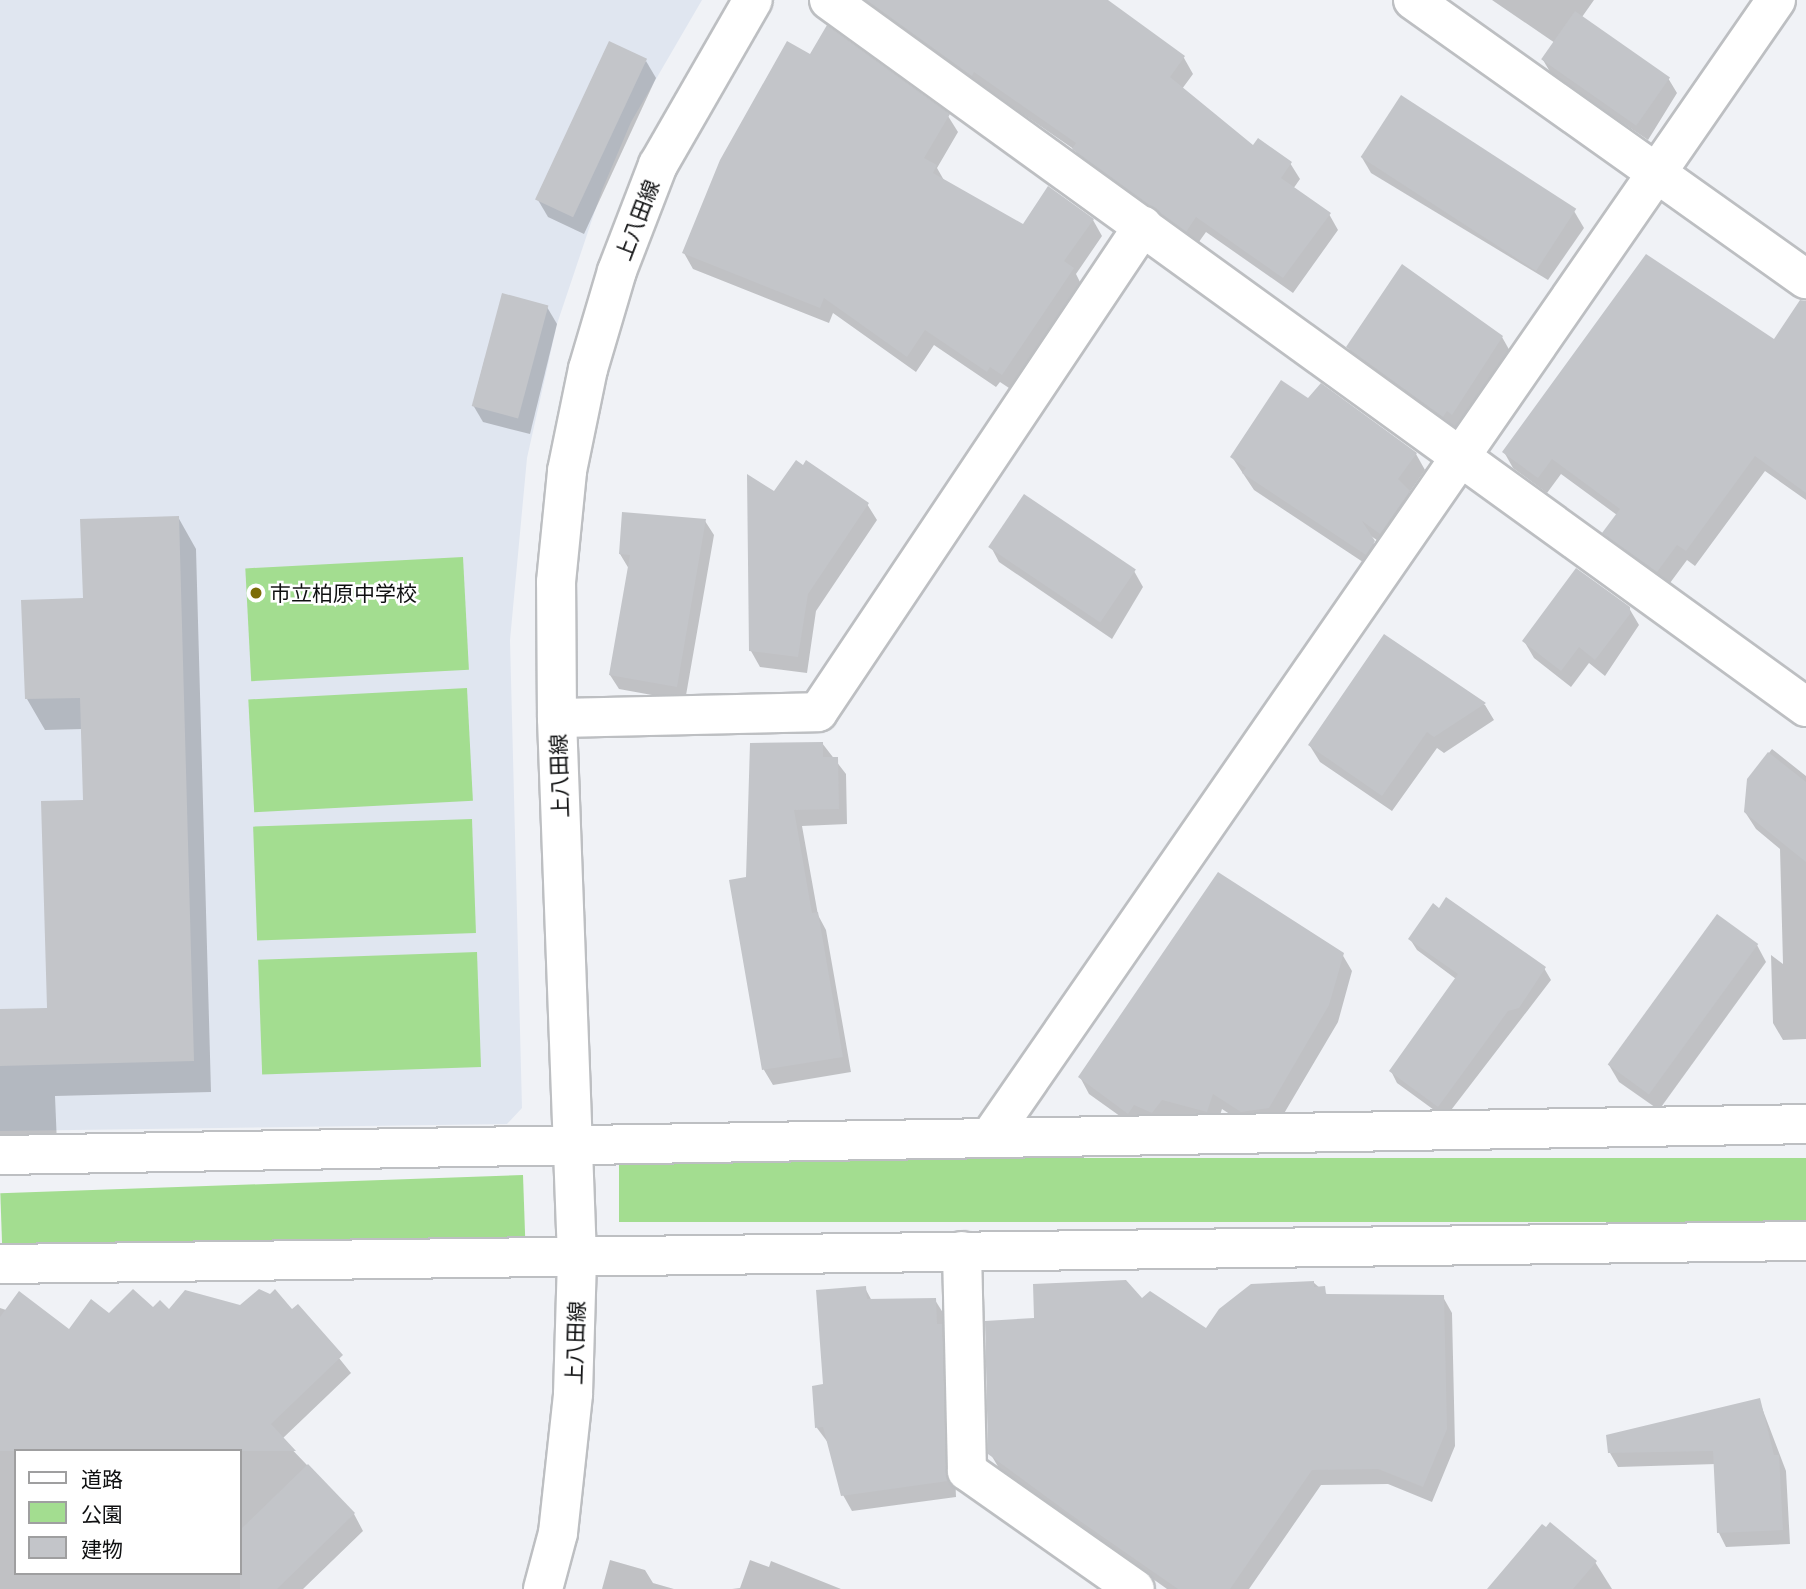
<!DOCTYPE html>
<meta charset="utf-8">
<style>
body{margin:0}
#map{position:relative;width:1806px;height:1589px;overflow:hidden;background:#f0f2f6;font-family:Manrope,"Noto Sans JP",sans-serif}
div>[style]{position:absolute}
.built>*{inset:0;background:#e0e6f0}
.green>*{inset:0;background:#a3dd90;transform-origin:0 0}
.shadow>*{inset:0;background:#0003}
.building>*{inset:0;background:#c3c5c9;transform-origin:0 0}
.roads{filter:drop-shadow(2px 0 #bdbfc2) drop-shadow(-2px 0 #bdbfc2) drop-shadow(0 2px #bdbfc2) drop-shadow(0 -2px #bdbfc2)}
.street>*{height:38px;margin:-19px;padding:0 19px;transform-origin:19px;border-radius:19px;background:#fff}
.secondary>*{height:38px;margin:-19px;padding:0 19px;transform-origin:19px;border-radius:19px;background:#fff}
.dots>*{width:19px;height:19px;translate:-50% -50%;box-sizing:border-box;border:4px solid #fff;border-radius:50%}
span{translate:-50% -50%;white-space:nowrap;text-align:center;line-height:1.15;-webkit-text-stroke:5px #fff;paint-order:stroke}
.street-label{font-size:21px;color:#0f1011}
.poi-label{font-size:21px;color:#0f1011}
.left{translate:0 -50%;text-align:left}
.legend{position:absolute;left:14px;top:1449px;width:228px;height:126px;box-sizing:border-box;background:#fff;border:2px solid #9f9fa0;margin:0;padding:9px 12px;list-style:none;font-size:21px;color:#0f1011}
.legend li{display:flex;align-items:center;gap:14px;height:35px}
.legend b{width:35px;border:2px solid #9f9fa0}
</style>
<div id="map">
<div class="built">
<div style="clip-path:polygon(0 0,702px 0,631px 122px,602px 190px,557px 324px,527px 458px,510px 640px,522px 1108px,507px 1124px,0 1131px)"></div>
</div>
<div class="green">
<div style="left:463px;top:557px;width:113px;height:218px;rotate:87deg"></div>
<div style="left:467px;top:688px;width:113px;height:219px;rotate:87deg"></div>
<div style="left:472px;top:819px;width:114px;height:219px;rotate:88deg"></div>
<div style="left:477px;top:952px;width:115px;height:219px;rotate:88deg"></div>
<div style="left:1806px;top:1158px;width:64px;height:1187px;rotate:90deg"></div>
<div style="left:523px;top:1175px;width:63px;height:523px;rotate:88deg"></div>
</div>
<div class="shadow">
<div style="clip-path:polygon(858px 0,1092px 0,1120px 11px,1184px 58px,1193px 74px,1182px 89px,1253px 148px,1290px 163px,1300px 179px,1293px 189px,1329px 214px,1338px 230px,1293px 293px,1206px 232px,1196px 246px,1084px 165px,1075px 150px,984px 87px,981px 91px)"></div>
<div style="clip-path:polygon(1492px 0,1594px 0,1582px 17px,1668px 78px,1677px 93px,1648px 140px,1552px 75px,1543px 60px,1555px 43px)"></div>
<div style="clip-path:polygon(811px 56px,948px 116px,958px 132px,937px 168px,945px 182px,1024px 227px,1093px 220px,1102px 236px,1076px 274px,1082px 286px,1012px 390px,1000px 382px,996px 387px,934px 345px,916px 372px,833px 313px,829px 323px,693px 269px,684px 253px)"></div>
<div style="clip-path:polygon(646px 61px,656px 78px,584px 234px,548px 217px,538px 200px)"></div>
<div style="clip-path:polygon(1361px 156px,1574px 211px,1584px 228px,1548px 280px,1371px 173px)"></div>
<div style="clip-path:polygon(547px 307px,557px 324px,530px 434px,483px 422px,473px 405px,485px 358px)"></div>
<div style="clip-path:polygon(1806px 327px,1806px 500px,1765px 471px,1695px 566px,1687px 560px,1667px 587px,1614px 549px,1605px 533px,1617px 515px,1561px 474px,1547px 493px,1513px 468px,1504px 452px)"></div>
<div style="clip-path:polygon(1502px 337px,1511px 353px,1461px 430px,1456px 426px,1452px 432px,1357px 363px,1348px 347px)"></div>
<div style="clip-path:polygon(1308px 401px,1416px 454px,1425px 470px,1409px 493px,1418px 508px,1390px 549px,1368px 534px,1383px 559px,1375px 570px,1254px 490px,1232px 457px)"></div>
<div style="clip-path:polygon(775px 493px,867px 504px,877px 520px,816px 611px,807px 673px,760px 667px,751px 651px)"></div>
<div style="clip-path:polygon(178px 517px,196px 549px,211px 1092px,55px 1096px,57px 1144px,0 1146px,0 1011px,49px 1009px,85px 801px,83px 729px,45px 730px,27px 699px,84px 600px)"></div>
<div style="clip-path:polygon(705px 521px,714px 535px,685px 701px,619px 689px,610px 675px,629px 569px,620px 554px)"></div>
<div style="clip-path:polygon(991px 547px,1134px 571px,1143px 587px,1112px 639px,999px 562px)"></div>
<div style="clip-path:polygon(1629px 608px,1639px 625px,1605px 676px,1589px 663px,1571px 687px,1534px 658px,1524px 641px)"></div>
<div style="clip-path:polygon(1384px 637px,1485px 705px,1494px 720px,1444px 753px,1437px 748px,1392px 811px,1320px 762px,1310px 746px)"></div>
<div style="clip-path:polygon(822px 743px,846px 774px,847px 824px,802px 826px,818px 915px,826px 930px,851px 1072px,773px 1085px,764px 1070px,748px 878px)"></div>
<div style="clip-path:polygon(1772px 749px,1806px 776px,1806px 1039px,1783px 1040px,1773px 1023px,1771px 955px,1783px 964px,1780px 849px,1756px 829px,1745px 812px,1748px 780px)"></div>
<div style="clip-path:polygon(1410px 939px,1544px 968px,1551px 980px,1445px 1118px,1397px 1083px,1391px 1071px,1456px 979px,1417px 950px)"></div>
<div style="clip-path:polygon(1757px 945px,1766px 962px,1659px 1110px,1619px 1082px,1609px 1065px)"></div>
<div style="clip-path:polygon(1342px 954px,1352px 971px,1338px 1022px,1276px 1127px,1251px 1128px,1222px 1109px,1216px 1128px,1172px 1115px,1162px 1129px,1138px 1129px,1089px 1094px,1080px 1077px)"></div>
<div style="clip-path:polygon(1313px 1282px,1329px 1296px,1443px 1297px,1452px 1313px,1455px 1446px,1432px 1502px,1388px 1484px,1321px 1485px,1249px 1589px,1167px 1589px,1000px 1470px,990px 1453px,1036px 1320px,1142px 1300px,1206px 1331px)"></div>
<div style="clip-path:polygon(865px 1288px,872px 1301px,935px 1300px,945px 1316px,950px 1342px,956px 1497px,852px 1511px,843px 1495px,829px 1444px,817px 1428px,814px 1387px,825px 1386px)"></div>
<div style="clip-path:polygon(evenodd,241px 1307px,292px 1312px,298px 1307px,351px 1373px,282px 1439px,354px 1514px,363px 1531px,303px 1589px,0 1589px,0 1308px,70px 1331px,110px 1316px,241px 1307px,16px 1451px,240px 1451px,240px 1573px,16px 1573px,16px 1451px)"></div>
<div style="clip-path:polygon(1759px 1400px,1786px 1471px,1790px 1544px,1726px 1547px,1719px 1533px,1716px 1464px,1618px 1467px,1610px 1453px)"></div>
<div style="clip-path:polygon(610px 1560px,645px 1570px,653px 1583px,674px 1589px,602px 1589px)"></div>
<div style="clip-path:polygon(750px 1560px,769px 1567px,771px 1561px,841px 1589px,732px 1589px,740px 1588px)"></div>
<div style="clip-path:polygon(1595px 1562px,1612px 1589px,1489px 1589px)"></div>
</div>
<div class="building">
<div style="clip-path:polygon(866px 0,1108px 0,1185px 56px,1170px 77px,1253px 145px,1258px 138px,1292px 162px,1281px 178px,1331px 213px,1283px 278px,1196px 217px,1186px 232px,1072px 149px,1076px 143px,974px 72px,972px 76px)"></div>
<div style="left:1575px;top:11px;width:116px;height:59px;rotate:35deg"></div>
<div style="clip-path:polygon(827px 25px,950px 114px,924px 158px,937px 165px,933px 173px,1023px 224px,1048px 186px,1094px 219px,1064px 261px,1074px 268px,1002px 375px,990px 367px,987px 372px,925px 330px,907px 357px,824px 298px,820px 308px,682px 253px,720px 160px,787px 41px,810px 54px)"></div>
<div style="left:609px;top:41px;width:42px;height:175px;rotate:25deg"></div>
<div style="left:1401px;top:95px;width:209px;height:74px;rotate:33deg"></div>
<div style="clip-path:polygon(1646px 254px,1774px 339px,1800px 300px,1806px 301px,1806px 493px,1755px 456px,1686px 551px,1677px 545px,1657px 572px,1602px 533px,1620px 509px,1552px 459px,1538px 478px,1502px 452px)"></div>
<div style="clip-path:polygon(1402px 264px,1503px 336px,1452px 415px,1447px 411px,1443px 417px,1346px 347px)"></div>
<div style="left:502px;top:293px;width:48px;height:117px;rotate:15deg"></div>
<div style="clip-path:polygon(1281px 380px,1308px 398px,1321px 383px,1417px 453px,1398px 479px,1410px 491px,1380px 534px,1362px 521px,1375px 541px,1366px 555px,1242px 473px,1246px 468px,1230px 457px)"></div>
<div style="clip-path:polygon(796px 460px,803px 465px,806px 460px,869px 503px,808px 594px,798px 657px,749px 651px,747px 474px,774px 491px)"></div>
<div style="left:1024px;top:494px;width:135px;height:64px;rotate:34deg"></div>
<div style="clip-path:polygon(622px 512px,706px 519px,677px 687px,609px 675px,630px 555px,619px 554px)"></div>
<div style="clip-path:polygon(179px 516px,194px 1061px,0 1066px,0 1009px,47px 1008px,41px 801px,83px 800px,80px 698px,25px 699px,21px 600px,83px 598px,80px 519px)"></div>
<div style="clip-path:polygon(1576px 568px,1630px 607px,1630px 614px,1595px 660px,1579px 647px,1561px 671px,1522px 641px)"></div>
<div style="clip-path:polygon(1384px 634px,1486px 703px,1434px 737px,1427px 732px,1382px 796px,1308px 745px)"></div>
<div style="clip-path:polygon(823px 742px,823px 757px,838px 757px,839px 809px,794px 810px,812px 913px,818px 912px,843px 1057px,762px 1070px,729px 880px,746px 877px,750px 743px)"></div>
<div style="clip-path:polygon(1768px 752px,1806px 782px,1806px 862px,1744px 812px,1747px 779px)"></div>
<div style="clip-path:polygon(1218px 872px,1344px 953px,1329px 1005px,1269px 1108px,1241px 1112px,1213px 1094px,1207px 1112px,1162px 1100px,1152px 1113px,1134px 1105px,1128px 1114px,1078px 1077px)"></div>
<div style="clip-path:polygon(1446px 897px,1546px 967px,1519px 1008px,1508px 1011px,1438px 1107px,1389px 1071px,1458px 974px,1408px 939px,1433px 903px,1439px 908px)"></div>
<div style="left:1717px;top:914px;width:51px;height:186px;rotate:36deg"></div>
<div style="clip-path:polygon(1126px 1280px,1142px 1298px,1150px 1291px,1206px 1328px,1219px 1309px,1251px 1284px,1314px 1281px,1314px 1287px,1325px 1286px,1326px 1294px,1444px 1295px,1447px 1429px,1423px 1487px,1378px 1469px,1312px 1470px,1230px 1589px,1178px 1589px,1067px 1512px,988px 1454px,985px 1321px,1034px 1318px,1033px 1284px)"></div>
<div style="clip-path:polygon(866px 1286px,867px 1299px,936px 1298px,937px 1324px,942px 1324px,948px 1481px,841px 1496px,823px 1427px,815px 1428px,812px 1386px,823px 1384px,816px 1290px)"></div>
<div style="clip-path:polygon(133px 1289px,153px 1307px,160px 1300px,169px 1309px,185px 1290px,240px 1305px,259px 1289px,270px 1294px,275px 1289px,292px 1309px,298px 1304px,343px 1355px,271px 1424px,296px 1451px,0 1451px,0 1317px,19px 1291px,69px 1329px,91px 1299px,109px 1313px)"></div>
<div style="clip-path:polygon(1760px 1398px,1774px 1455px,1779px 1455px,1783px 1530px,1717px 1533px,1713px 1451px,1608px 1453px,1606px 1435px)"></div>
<div style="clip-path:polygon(308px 1464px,355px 1513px,277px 1589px,240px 1589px,240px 1530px)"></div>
<div style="clip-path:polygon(1550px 1522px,1597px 1561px,1573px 1589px,1487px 1589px,1542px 1524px,1546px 1527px)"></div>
</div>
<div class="roads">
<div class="street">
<div style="left:829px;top:0;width:1206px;rotate:35.89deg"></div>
<div style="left:1413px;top:0;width:482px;rotate:35.4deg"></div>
<div style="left:557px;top:718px;width:261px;rotate:-1.3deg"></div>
<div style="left:818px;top:712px;width:585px;rotate:-56.23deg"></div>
<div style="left:990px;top:1137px;width:1382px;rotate:-55.34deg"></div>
<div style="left:0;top:1155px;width:1806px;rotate:-0.98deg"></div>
<div style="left:962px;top:1251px;width:220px;rotate:88.7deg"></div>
<div style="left:967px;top:1471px;width:205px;rotate:35.1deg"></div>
<div style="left:0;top:1264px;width:1806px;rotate:-0.73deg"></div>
</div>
<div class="secondary">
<div style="left:543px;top:1589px;width:58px;rotate:-75deg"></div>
<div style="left:558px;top:1533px;width:140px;rotate:-83.8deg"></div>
<div style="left:573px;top:1394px;width:137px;rotate:-88.3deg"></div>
<div style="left:577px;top:1257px;width:539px;rotate:-92.13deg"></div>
<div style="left:557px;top:718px;width:136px;rotate:-90.4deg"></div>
<div style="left:556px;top:582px;width:112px;rotate:-84.3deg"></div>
<div style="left:567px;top:471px;width:104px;rotate:-78.4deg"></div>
<div style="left:588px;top:369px;width:102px;rotate:-73.5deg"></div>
<div style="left:617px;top:271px;width:114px;rotate:-68.9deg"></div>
<div style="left:658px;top:165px;width:190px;rotate:-60.1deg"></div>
</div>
</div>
<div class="dots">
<div style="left:256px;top:593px;background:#7b6c07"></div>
</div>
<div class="street-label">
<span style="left:637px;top:220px;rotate:-69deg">上八田線</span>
<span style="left:559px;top:776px;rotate:-92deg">上八田線</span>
<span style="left:575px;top:1343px;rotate:-88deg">上八田線</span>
</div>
<div class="poi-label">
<span class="left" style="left:270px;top:593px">市立柏原中学校</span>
</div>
<ul class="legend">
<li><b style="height:9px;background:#fff"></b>道路</li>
<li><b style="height:19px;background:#a3dd90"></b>公園</li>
<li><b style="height:19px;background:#c3c5c9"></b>建物</li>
</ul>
</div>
